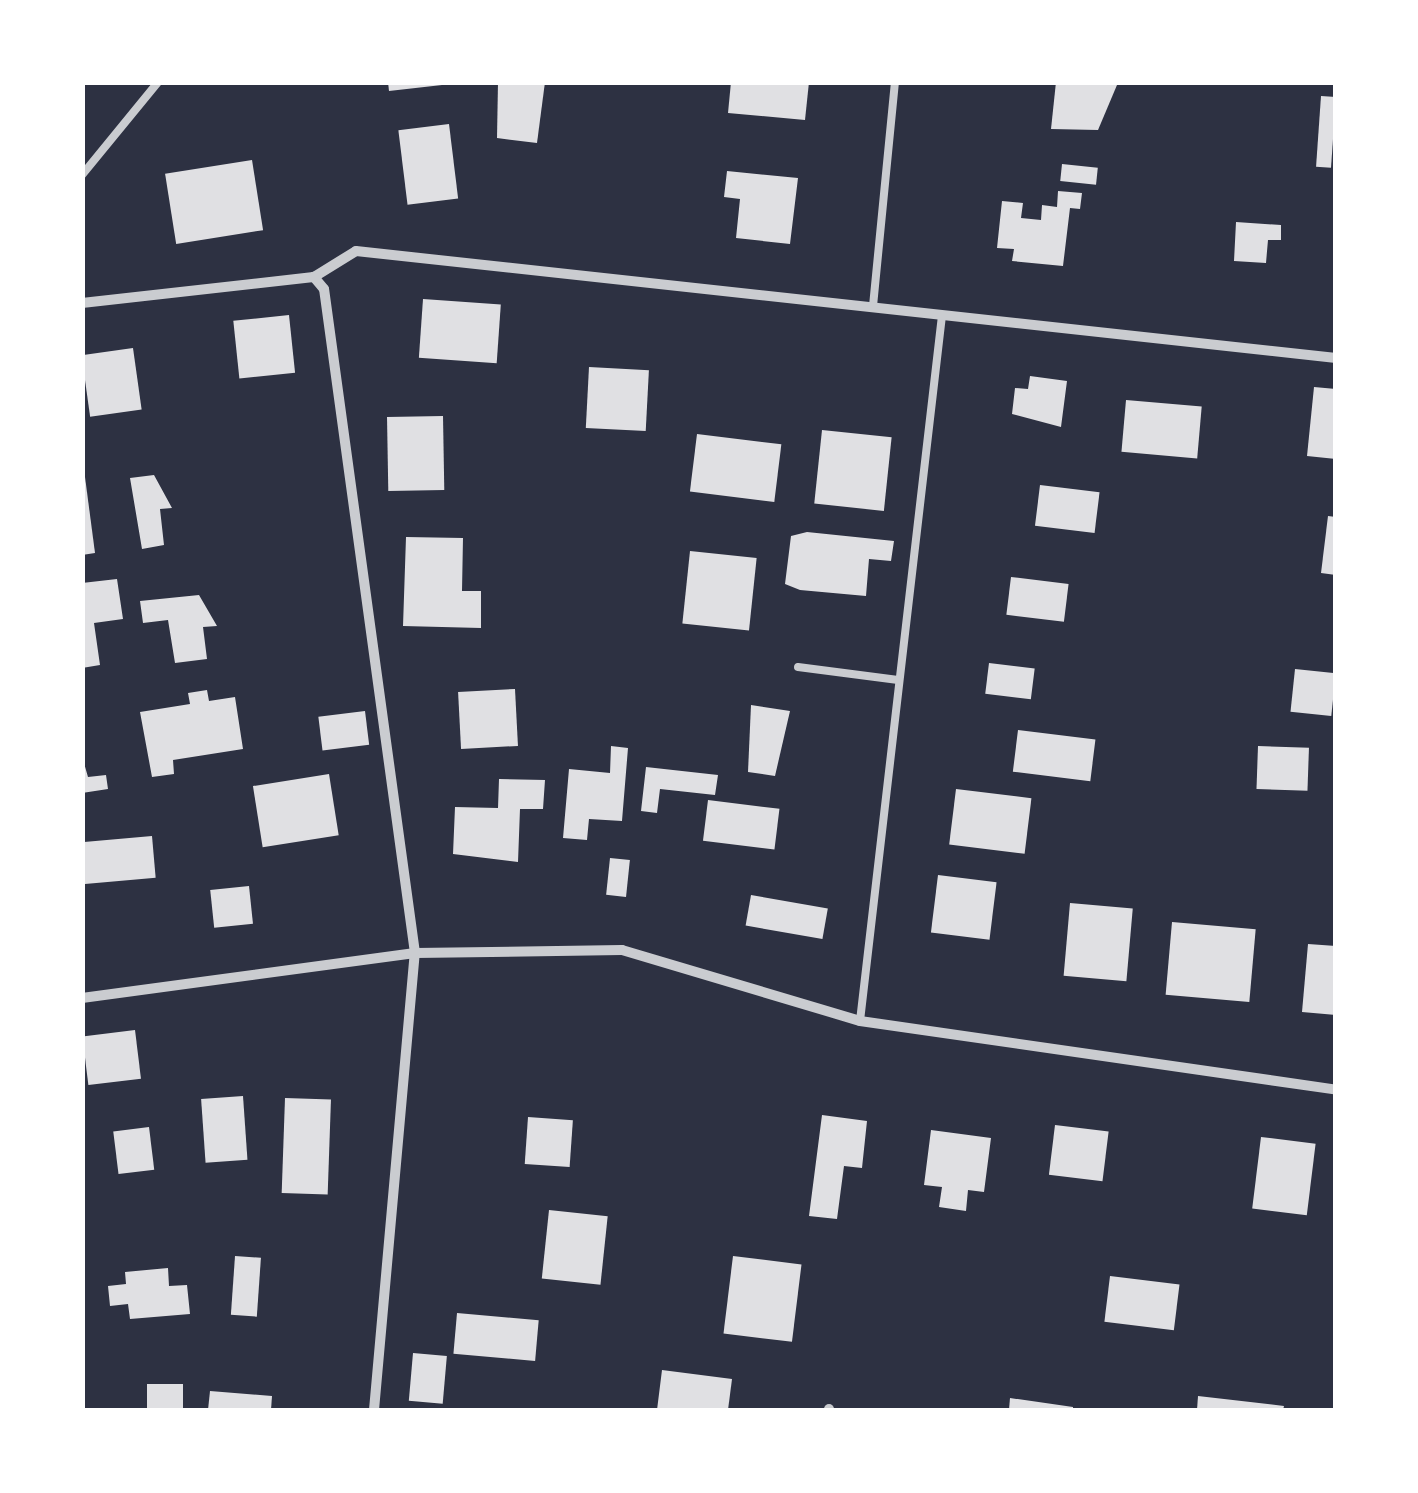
<!DOCTYPE html>
<style>
body{margin:0}
#map{position:relative;width:1418px;height:1493px;overflow:hidden;background:#2d3142;font-family:"DejaVu Sans",sans-serif}
div>[style]{position:absolute}
.building>*{inset:0;background:#e0e0e3;transform-origin:0 0}
.service>*{height:8px;margin:-4px;padding:0 4px;transform-origin:4px;border-radius:4px;background:#caccd0}
.minor>*{height:10px;margin:-5px;padding:0 5px;transform-origin:5px;border-radius:5px;background:#caccd0}
span{translate:-50% -50%;white-space:nowrap;text-align:center;line-height:1.15;-webkit-text-stroke:10px #fff;paint-order:stroke}
.frame{position:absolute;inset:0;border:85px solid #fff;pointer-events:none}
</style>
<div id="map">
<div class="building">
<div style="clip-path:polygon(388px 82px,442px 82px,442px 85px,389px 91px)"></div>
<div style="clip-path:polygon(498px 82px,545px 82px,537px 143px,497px 138px)"></div>
<div style="clip-path:polygon(731px 82px,809px 82px,805px 120px,728px 113px)"></div>
<div style="clip-path:polygon(1056px 82px,1117px 85px,1098px 130px,1051px 129px)"></div>
<div style="left:1321px;top:96px;width:15px;height:71px;rotate:4deg"></div>
<div style="left:449px;top:124px;width:75px;height:51px;rotate:83deg"></div>
<div style="left:252px;top:160px;width:71px;height:88px;rotate:81deg"></div>
<div style="left:1062px;top:164px;width:36px;height:17px;rotate:6deg"></div>
<div style="clip-path:polygon(727px 171px,798px 178px,790px 244px,736px 238px,740px 199px,724px 197px)"></div>
<div style="clip-path:polygon(1058px 191px,1082px 193px,1080px 209px,1070px 208px,1063px 266px,1012px 261px,1014px 249px,997px 248px,1002px 201px,1023px 203px,1021px 218px,1041px 220px,1042px 205px,1057px 207px)"></div>
<div style="clip-path:polygon(1236px 222px,1281px 225px,1281px 240px,1268px 240px,1266px 263px,1234px 261px)"></div>
<div style="left:423px;top:299px;width:78px;height:59px;rotate:4deg"></div>
<div style="left:289px;top:315px;width:58px;height:56px;rotate:84deg"></div>
<div style="left:133px;top:348px;width:62px;height:52px;rotate:82deg"></div>
<div style="left:589px;top:367px;width:60px;height:61px;rotate:3deg"></div>
<div style="clip-path:polygon(1030px 376px,1067px 381px,1061px 427px,1012px 414px,1015px 388px,1028px 389px)"></div>
<div style="clip-path:polygon(1314px 387px,1336px 389px,1336px 459px,1307px 456px)"></div>
<div style="left:1126px;top:400px;width:76px;height:52px;rotate:5deg"></div>
<div style="left:443px;top:416px;width:74px;height:56px;rotate:89deg"></div>
<div style="left:822px;top:430px;width:70px;height:74px;rotate:6deg"></div>
<div style="left:697px;top:434px;width:85px;height:58px;rotate:7deg"></div>
<div style="clip-path:polygon(154px 475px,172px 508px,160px 509px,164px 545px,142px 549px,130px 478px)"></div>
<div style="clip-path:polygon(85px 477px,95px 553px,82px 555px,82px 478px)"></div>
<div style="left:1040px;top:485px;width:60px;height:41px;rotate:7deg"></div>
<div style="clip-path:polygon(1328px 516px,1336px 517px,1336px 575px,1321px 573px)"></div>
<div style="clip-path:polygon(807px 532px,894px 541px,891px 561px,869px 559px,866px 596px,800px 590px,785px 584px,791px 536px)"></div>
<div style="clip-path:polygon(406px 537px,463px 538px,462px 591px,481px 591px,481px 628px,403px 626px)"></div>
<div style="left:690px;top:551px;width:67px;height:73px;rotate:6deg"></div>
<div style="left:1011px;top:577px;width:58px;height:38px;rotate:7deg"></div>
<div style="clip-path:polygon(117px 579px,123px 619px,94px 623px,100px 665px,82px 668px,82px 583px)"></div>
<div style="clip-path:polygon(199px 595px,217px 626px,203px 627px,207px 659px,175px 663px,168px 620px,143px 623px,140px 601px)"></div>
<div style="left:989px;top:663px;width:46px;height:31px;rotate:7deg"></div>
<div style="left:1295px;top:669px;width:41px;height:43px;rotate:6deg"></div>
<div style="left:515px;top:689px;width:57px;height:57px;rotate:87deg"></div>
<div style="clip-path:polygon(207px 690px,209px 701px,235px 697px,243px 749px,173px 760px,174px 774px,152px 777px,140px 712px,190px 704px,188px 693px)"></div>
<div style="clip-path:polygon(751px 705px,790px 711px,775px 776px,748px 772px)"></div>
<div style="left:365px;top:711px;width:34px;height:47px;rotate:83deg"></div>
<div style="left:1018px;top:730px;width:78px;height:42px;rotate:7deg"></div>
<div style="clip-path:polygon(611px 746px,628px 748px,622px 821px,589px 819px,587px 840px,563px 838px,569px 769px,610px 773px)"></div>
<div style="left:1258px;top:746px;width:51px;height:43px;rotate:2deg"></div>
<div style="clip-path:polygon(82px 756px,88px 777px,106px 775px,108px 789px,82px 793px)"></div>
<div style="clip-path:polygon(646px 767px,718px 775px,715px 795px,660px 789px,657px 813px,641px 811px)"></div>
<div style="left:329px;top:774px;width:62px;height:77px;rotate:81deg"></div>
<div style="clip-path:polygon(499px 779px,545px 780px,543px 809px,520px 809px,518px 862px,453px 854px,455px 807px,498px 808px)"></div>
<div style="left:956px;top:789px;width:76px;height:56px;rotate:7deg"></div>
<div style="left:708px;top:800px;width:72px;height:41px;rotate:7deg"></div>
<div style="left:152px;top:836px;width:42px;height:71px;rotate:85deg"></div>
<div style="left:610px;top:858px;width:20px;height:37px;rotate:6deg"></div>
<div style="left:938px;top:875px;width:59px;height:58px;rotate:7deg"></div>
<div style="left:249px;top:886px;width:38px;height:39px;rotate:84deg"></div>
<div style="left:751px;top:895px;width:78px;height:31px;rotate:10deg"></div>
<div style="left:1070px;top:903px;width:63px;height:73px;rotate:5deg"></div>
<div style="left:1172px;top:922px;width:84px;height:73px;rotate:5deg"></div>
<div style="clip-path:polygon(1308px 944px,1336px 946px,1336px 1015px,1302px 1012px)"></div>
<div style="left:135px;top:1030px;width:49px;height:53px;rotate:83deg"></div>
<div style="left:243px;top:1096px;width:64px;height:42px;rotate:86deg"></div>
<div style="left:285px;top:1098px;width:46px;height:95px;rotate:2deg"></div>
<div style="clip-path:polygon(822px 1115px,867px 1121px,862px 1168px,844px 1166px,837px 1219px,809px 1216px)"></div>
<div style="left:528px;top:1117px;width:45px;height:47px;rotate:4deg"></div>
<div style="left:1055px;top:1125px;width:54px;height:50px;rotate:7deg"></div>
<div style="left:149px;top:1127px;width:43px;height:36px;rotate:83deg"></div>
<div style="clip-path:polygon(931px 1130px,991px 1138px,984px 1192px,968px 1190px,966px 1211px,939px 1207px,942px 1187px,924px 1185px)"></div>
<div style="left:1261px;top:1137px;width:55px;height:72px;rotate:7deg"></div>
<div style="left:549px;top:1210px;width:59px;height:69px;rotate:6deg"></div>
<div style="left:235px;top:1256px;width:26px;height:59px;rotate:4deg"></div>
<div style="left:733px;top:1256px;width:69px;height:78px;rotate:7deg"></div>
<div style="clip-path:polygon(168px 1268px,169px 1286px,187px 1285px,190px 1314px,130px 1319px,128px 1304px,110px 1306px,108px 1286px,126px 1284px,125px 1272px)"></div>
<div style="left:1110px;top:1276px;width:70px;height:46px;rotate:7deg"></div>
<div style="left:457px;top:1313px;width:82px;height:41px;rotate:5deg"></div>
<div style="left:413px;top:1353px;width:34px;height:48px;rotate:5deg"></div>
<div style="clip-path:polygon(662px 1370px,732px 1379px,728px 1410px,657px 1410px)"></div>
<div style="left:147px;top:1384px;width:36px;height:26px"></div>
<div style="clip-path:polygon(210px 1391px,272px 1396px,271px 1410px,208px 1410px)"></div>
<div style="clip-path:polygon(1198px 1396px,1284px 1406px,1283px 1410px,1197px 1410px)"></div>
<div style="clip-path:polygon(1010px 1398px,1073px 1407px,1073px 1410px,1009px 1410px)"></div>
</div>
<div class="service">
<div style="left:82px;top:175px;width:120px;rotate:-50.7deg"></div>
<div style="left:873px;top:306px;width:225px;rotate:-84.4deg"></div>
<div style="left:798px;top:667px;width:101px;rotate:7.4deg"></div>
<div style="left:860px;top:1021px;width:710px;rotate:-83.37deg"></div>
</div>
<div class="minor">
<div style="left:82px;top:303px;width:233px;rotate:-6.4deg"></div>
<div style="left:82px;top:998px;width:336px;rotate:-7.7deg"></div>
<div style="left:415px;top:953px;width:207px;rotate:-0.8deg"></div>
<div style="left:622px;top:950px;width:248px;rotate:16.6deg"></div>
<div style="left:860px;top:1021px;width:481px;rotate:8.2deg"></div>
<div style="left:374px;top:1410px;width:459px;rotate:-84.9deg"></div>
<div style="left:415px;top:953px;width:670px;rotate:-97.8deg"></div>
<div style="left:324px;top:289px;width:16px;rotate:-130deg"></div>
<div style="left:314px;top:277px;width:49px;rotate:-31.8deg"></div>
<div style="left:356px;top:251px;width:986px;rotate:6.23deg"></div>
<div style="left:829px;top:1410px;width:1px;rotate:-90deg"></div>
</div>
<div class="frame"></div>
</div>
